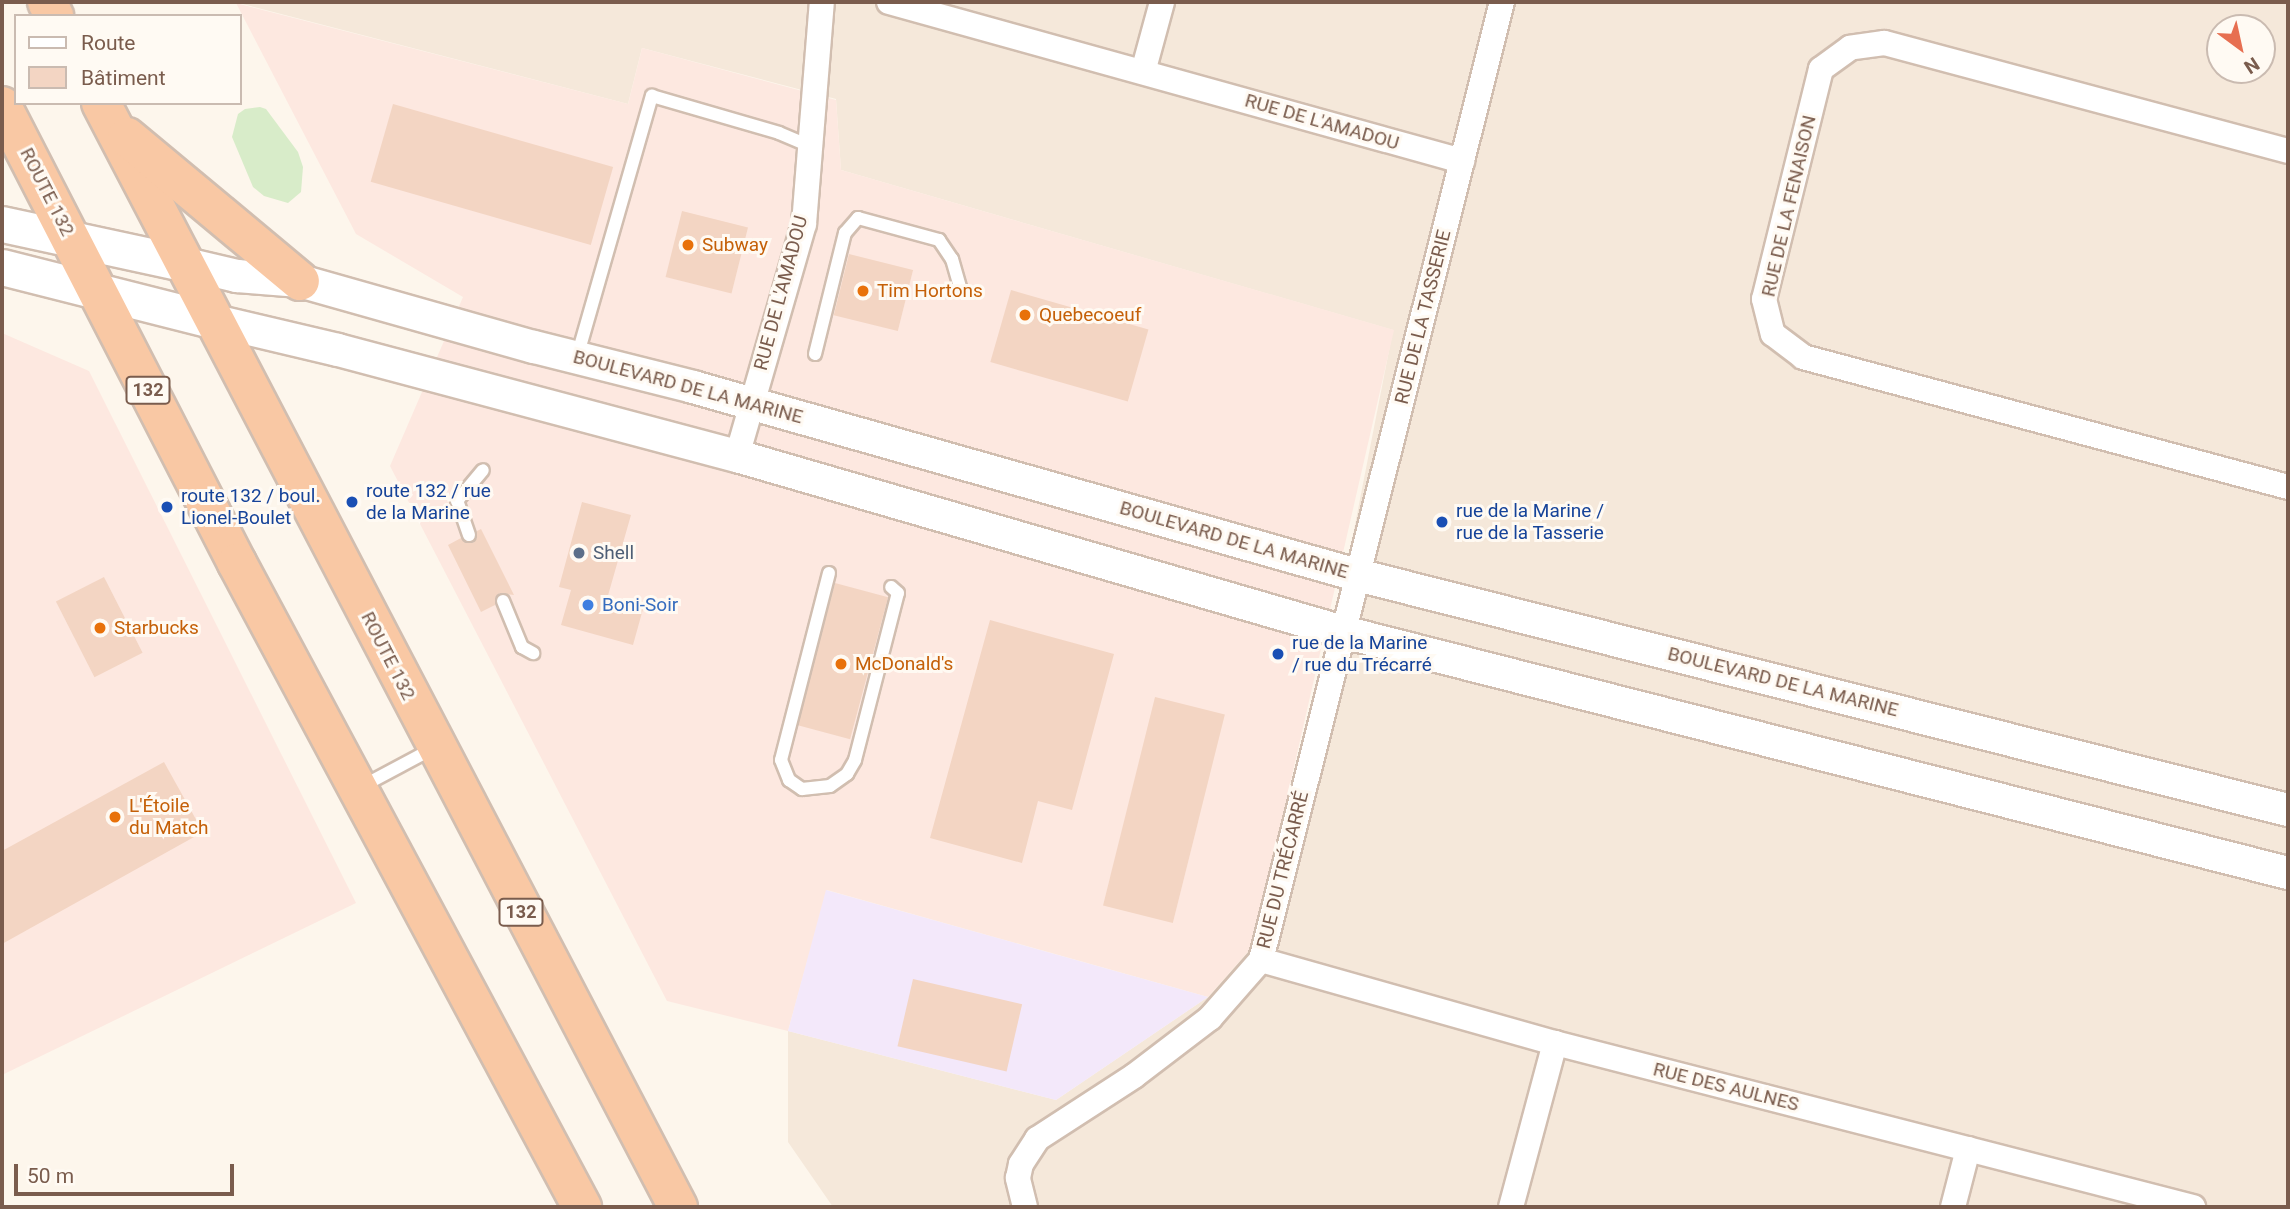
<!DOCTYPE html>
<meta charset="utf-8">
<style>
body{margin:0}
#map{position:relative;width:2290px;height:1209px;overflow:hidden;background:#fdf6ec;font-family:Roboto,sans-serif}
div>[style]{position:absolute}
.residential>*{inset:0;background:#f5e8da}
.commercial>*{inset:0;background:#fde8e0}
.education>*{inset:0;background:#f3e8fa}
.green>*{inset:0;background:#d8ecc9}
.building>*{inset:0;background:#f3d5c3;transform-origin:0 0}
.roads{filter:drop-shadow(2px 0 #d1beb0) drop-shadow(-2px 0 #d1beb0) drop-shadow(0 2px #d1beb0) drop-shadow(0 -2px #d1beb0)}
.service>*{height:12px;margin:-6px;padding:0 6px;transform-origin:6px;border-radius:6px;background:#fff}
.minor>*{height:24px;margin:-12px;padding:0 12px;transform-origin:12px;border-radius:12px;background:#fff}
.tertiary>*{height:32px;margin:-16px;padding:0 16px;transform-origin:16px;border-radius:16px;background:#fff}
.secondary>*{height:35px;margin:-17.5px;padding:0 17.5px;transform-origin:17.5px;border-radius:17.5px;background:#fff}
.trunk>*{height:38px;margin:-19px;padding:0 19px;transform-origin:19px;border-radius:19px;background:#f9c8a4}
.dots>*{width:19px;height:19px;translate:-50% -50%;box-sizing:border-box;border:4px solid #fffaf3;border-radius:50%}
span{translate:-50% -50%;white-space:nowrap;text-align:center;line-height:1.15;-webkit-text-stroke:6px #fffaf3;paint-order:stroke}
.shield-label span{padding:2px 5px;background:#fffaf3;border:2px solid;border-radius:5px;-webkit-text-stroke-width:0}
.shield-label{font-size:18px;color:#7a5c4d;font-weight:700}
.street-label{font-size:19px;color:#7a5c4d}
.food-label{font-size:19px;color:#c56008}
.left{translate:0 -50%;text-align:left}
.transit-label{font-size:19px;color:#164399}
.service-label{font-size:19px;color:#4e5e75}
.shop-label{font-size:19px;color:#366cbe}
.frame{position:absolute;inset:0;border:4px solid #7a5c4d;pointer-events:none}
.legend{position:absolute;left:14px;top:14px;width:228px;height:91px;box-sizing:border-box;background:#fffaf3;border:2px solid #cabbb1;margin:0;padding:9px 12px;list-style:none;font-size:21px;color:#7a5c4d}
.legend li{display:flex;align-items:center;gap:14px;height:35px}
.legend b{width:35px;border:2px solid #cabbb1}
.north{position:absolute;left:2206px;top:14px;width:70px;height:70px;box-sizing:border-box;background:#fffaf3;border:2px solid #cabbb1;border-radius:50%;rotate:147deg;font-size:19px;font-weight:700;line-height:28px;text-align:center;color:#7a5c4d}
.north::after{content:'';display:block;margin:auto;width:24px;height:32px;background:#e76f51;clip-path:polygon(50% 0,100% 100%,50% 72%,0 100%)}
.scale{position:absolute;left:14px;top:1164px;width:220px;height:32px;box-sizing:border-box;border:4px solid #7a5c4d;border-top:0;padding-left:9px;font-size:21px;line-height:24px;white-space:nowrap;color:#7a5c4d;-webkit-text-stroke:5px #fffaf3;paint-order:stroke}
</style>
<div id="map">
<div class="residential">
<div style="clip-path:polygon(evenodd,235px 2px,2288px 2px,2288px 1207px,833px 1207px,788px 1142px,788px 1031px,1056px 1100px,1208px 997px,1253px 946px,1329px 658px,1393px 330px,841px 170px,836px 99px,642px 48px,628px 104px,235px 2px,2220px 28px,2262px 28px,2262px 70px,2220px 70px,2220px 28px)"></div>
</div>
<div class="commercial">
<div style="clip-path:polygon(236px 3px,628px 104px,642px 48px,836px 100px,841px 170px,1394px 330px,1253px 946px,1208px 997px,827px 890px,788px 1031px,667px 1001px,390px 466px,463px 297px,356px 234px)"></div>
<div style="clip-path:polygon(2px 333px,89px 371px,356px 903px,2px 1075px)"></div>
</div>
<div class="education">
<div style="clip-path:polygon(826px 890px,1208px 997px,1056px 1100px,788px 1031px)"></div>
</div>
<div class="green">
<div style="clip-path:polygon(260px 107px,266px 109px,298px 152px,303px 167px,301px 192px,288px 203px,264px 196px,253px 187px,232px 137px,238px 114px,245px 109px)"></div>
</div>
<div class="building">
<div style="left:393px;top:104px;width:229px;height:81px;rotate:16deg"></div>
<div style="left:682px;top:211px;width:68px;height:68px;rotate:14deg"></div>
<div style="left:849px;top:254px;width:66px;height:63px;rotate:14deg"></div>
<div style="left:1011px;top:290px;width:143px;height:75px;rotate:16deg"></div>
<div style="clip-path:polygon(582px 502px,631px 515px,607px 599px,643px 609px,633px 645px,561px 625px,571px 590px,559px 587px)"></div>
<div style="clip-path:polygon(481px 529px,514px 595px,499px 593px,495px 605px,481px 612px,448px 545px,461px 538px,467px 543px,473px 543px,477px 537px,477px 531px)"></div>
<div style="left:104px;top:577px;width:85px;height:54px;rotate:63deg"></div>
<div style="left:835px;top:583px;width:55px;height:147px;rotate:15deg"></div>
<div style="clip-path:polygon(990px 620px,1114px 654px,1072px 810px,1038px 801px,1022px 863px,930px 838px)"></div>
<div style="left:1155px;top:697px;width:72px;height:215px;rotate:14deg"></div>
<div style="clip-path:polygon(164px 762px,203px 832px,2px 944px,2px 851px)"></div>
<div style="left:913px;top:979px;width:112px;height:69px;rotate:13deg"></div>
</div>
<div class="roads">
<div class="service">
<div style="left:815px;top:354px;width:125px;rotate:-76.1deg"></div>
<div style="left:845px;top:233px;width:20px;rotate:-49deg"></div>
<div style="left:858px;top:218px;width:84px;rotate:15.2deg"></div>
<div style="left:939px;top:240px;width:23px;rotate:56deg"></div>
<div style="left:952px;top:259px;width:29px;rotate:74deg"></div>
<div style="left:577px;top:357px;width:272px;rotate:-74deg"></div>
<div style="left:652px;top:96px;width:132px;rotate:16.2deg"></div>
<div style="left:779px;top:133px;width:34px;rotate:23deg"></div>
<div style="left:469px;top:535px;width:36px;rotate:-109deg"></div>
<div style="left:457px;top:501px;width:40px;rotate:-50deg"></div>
<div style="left:829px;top:573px;width:193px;rotate:104.4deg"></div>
<div style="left:781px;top:760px;width:22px;rotate:68deg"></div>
<div style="left:789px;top:780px;width:16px;rotate:35deg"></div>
<div style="left:802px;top:789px;width:28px;rotate:-6deg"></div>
<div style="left:830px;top:786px;width:21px;rotate:-35deg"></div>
<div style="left:847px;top:774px;width:16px;rotate:-60deg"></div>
<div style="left:855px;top:760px;width:172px;rotate:-75.6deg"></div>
<div style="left:898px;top:593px;width:9px;rotate:-139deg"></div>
<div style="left:503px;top:601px;width:50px;rotate:67.6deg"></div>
<div style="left:522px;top:647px;width:13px;rotate:29deg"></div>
<div style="left:361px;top:787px;width:83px;rotate:-28.1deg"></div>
</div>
<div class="minor">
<div style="left:889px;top:2px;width:595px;rotate:15.51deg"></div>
<div style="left:1143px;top:72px;width:73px;rotate:-74.8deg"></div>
<div style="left:2288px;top:151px;width:418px;rotate:-165deg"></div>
<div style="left:1884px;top:43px;width:34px;rotate:172deg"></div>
<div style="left:1850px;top:48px;width:36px;rotate:144deg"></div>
<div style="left:1821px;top:69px;width:237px;rotate:103.9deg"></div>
<div style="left:1764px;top:299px;width:36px;rotate:76deg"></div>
<div style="left:1773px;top:334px;width:38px;rotate:37deg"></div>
<div style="left:1803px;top:357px;width:502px;rotate:15deg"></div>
<div style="left:737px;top:456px;width:241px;rotate:-73.9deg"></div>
<div style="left:804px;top:224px;width:223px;rotate:-85.4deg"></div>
<div style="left:1261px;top:960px;width:305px;rotate:15.8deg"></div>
<div style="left:1555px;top:1043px;width:659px;rotate:14.42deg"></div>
<div style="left:1025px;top:1207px;width:30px;rotate:-104deg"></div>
<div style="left:1018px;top:1178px;width:14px;rotate:-78deg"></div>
<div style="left:1021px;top:1164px;width:30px;rotate:-57deg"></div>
<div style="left:1037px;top:1139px;width:116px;rotate:-33deg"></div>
<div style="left:1134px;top:1076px;width:96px;rotate:-37.3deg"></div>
<div style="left:1210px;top:1018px;width:77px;rotate:-48.7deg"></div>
<div style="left:1261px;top:960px;width:988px;rotate:-75.88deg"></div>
<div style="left:1511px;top:1207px;width:170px;rotate:-75deg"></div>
<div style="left:1953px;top:1207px;width:60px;rotate:-75.5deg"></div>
</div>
<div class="tertiary">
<div style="left:182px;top:263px;width:57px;rotate:13.3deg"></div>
<div style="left:237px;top:276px;width:63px;rotate:4.5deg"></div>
<div style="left:300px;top:281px;width:243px;rotate:15.8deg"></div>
<div style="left:534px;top:347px;width:164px;rotate:14.1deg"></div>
<div style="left:693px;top:387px;width:690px;rotate:15.81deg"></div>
<div style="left:1357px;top:575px;width:960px;rotate:14.17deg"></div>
<div style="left:211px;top:320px;width:130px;rotate:13.3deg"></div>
<div style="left:338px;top:350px;width:413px;rotate:14.9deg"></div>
<div style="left:737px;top:456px;width:631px;rotate:16.19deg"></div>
<div style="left:1343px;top:632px;width:975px;rotate:14.31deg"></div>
</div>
<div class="secondary">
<div style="left:2px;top:224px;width:184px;rotate:12.2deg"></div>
<div style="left:2px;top:267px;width:216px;rotate:14.2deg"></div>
</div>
<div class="trunk">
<div style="left:47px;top:2px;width:16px;rotate:63deg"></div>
<div style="left:101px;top:103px;width:1246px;rotate:62.41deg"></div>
<div style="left:2px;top:106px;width:514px;rotate:62.79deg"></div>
<div style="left:237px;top:563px;width:731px;rotate:61.82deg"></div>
<div style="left:127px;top:137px;width:225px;rotate:39.8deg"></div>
</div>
</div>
<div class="dots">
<div style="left:688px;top:245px;background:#e8710a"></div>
<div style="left:863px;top:291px;background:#e8710a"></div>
<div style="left:1025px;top:315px;background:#e8710a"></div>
<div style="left:352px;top:502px;background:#1a4fb4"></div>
<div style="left:167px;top:507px;background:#1a4fb4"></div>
<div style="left:1442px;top:522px;background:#1a4fb4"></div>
<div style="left:579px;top:553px;background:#5c6f8a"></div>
<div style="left:588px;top:605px;background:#3f7fe0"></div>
<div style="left:100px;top:628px;background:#e8710a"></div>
<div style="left:1278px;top:654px;background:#1a4fb4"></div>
<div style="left:841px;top:664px;background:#e8710a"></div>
<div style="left:115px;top:817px;background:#e8710a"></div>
</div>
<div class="shield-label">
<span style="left:148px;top:390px">132</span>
<span style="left:521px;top:912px">132</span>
</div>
<div class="street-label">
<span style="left:1322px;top:122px;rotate:16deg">RUE DE L'AMADOU</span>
<span style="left:47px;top:192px;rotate:63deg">ROUTE 132</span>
<span style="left:1789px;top:206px;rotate:-77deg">RUE DE LA FENAISON</span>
<span style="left:781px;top:293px;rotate:-75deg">RUE DE L'AMADOU</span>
<span style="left:1423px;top:317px;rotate:-76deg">RUE DE LA TASSERIE</span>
<span style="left:688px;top:387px;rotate:15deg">BOULEVARD DE LA MARINE</span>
<span style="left:1234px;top:540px;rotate:16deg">BOULEVARD DE LA MARINE</span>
<span style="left:388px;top:656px;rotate:63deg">ROUTE 132</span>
<span style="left:1783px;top:682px;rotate:14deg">BOULEVARD DE LA MARINE</span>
<span style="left:1283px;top:870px;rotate:-76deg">RUE DU TRÉCARRÉ</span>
<span style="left:1726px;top:1087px;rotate:14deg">RUE DES AULNES</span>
</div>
<div class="food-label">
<span class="left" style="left:702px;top:245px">Subway</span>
<span class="left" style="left:877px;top:291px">Tim Hortons</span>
<span class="left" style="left:1039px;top:315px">Quebecoeuf</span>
<span class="left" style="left:114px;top:628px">Starbucks</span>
<span class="left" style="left:855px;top:664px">McDonald's</span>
<span class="left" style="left:129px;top:817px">L'Étoile<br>du Match</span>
</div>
<div class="transit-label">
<span class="left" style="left:366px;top:502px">route 132 / rue<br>de la Marine</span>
<span class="left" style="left:181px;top:507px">route 132 / boul.<br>Lionel-Boulet</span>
<span class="left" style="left:1456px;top:522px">rue de la Marine /<br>rue de la Tasserie</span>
<span class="left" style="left:1292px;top:654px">rue de la Marine<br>/ rue du Trécarré</span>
</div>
<div class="service-label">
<span class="left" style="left:593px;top:553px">Shell</span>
</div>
<div class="shop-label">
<span class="left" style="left:602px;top:605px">Boni-Soir</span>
</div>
<div class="frame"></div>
<ul class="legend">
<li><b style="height:9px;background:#fff"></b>Route</li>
<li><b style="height:19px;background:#f3d5c3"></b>Bâtiment</li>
</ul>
<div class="north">N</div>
<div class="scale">50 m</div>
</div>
